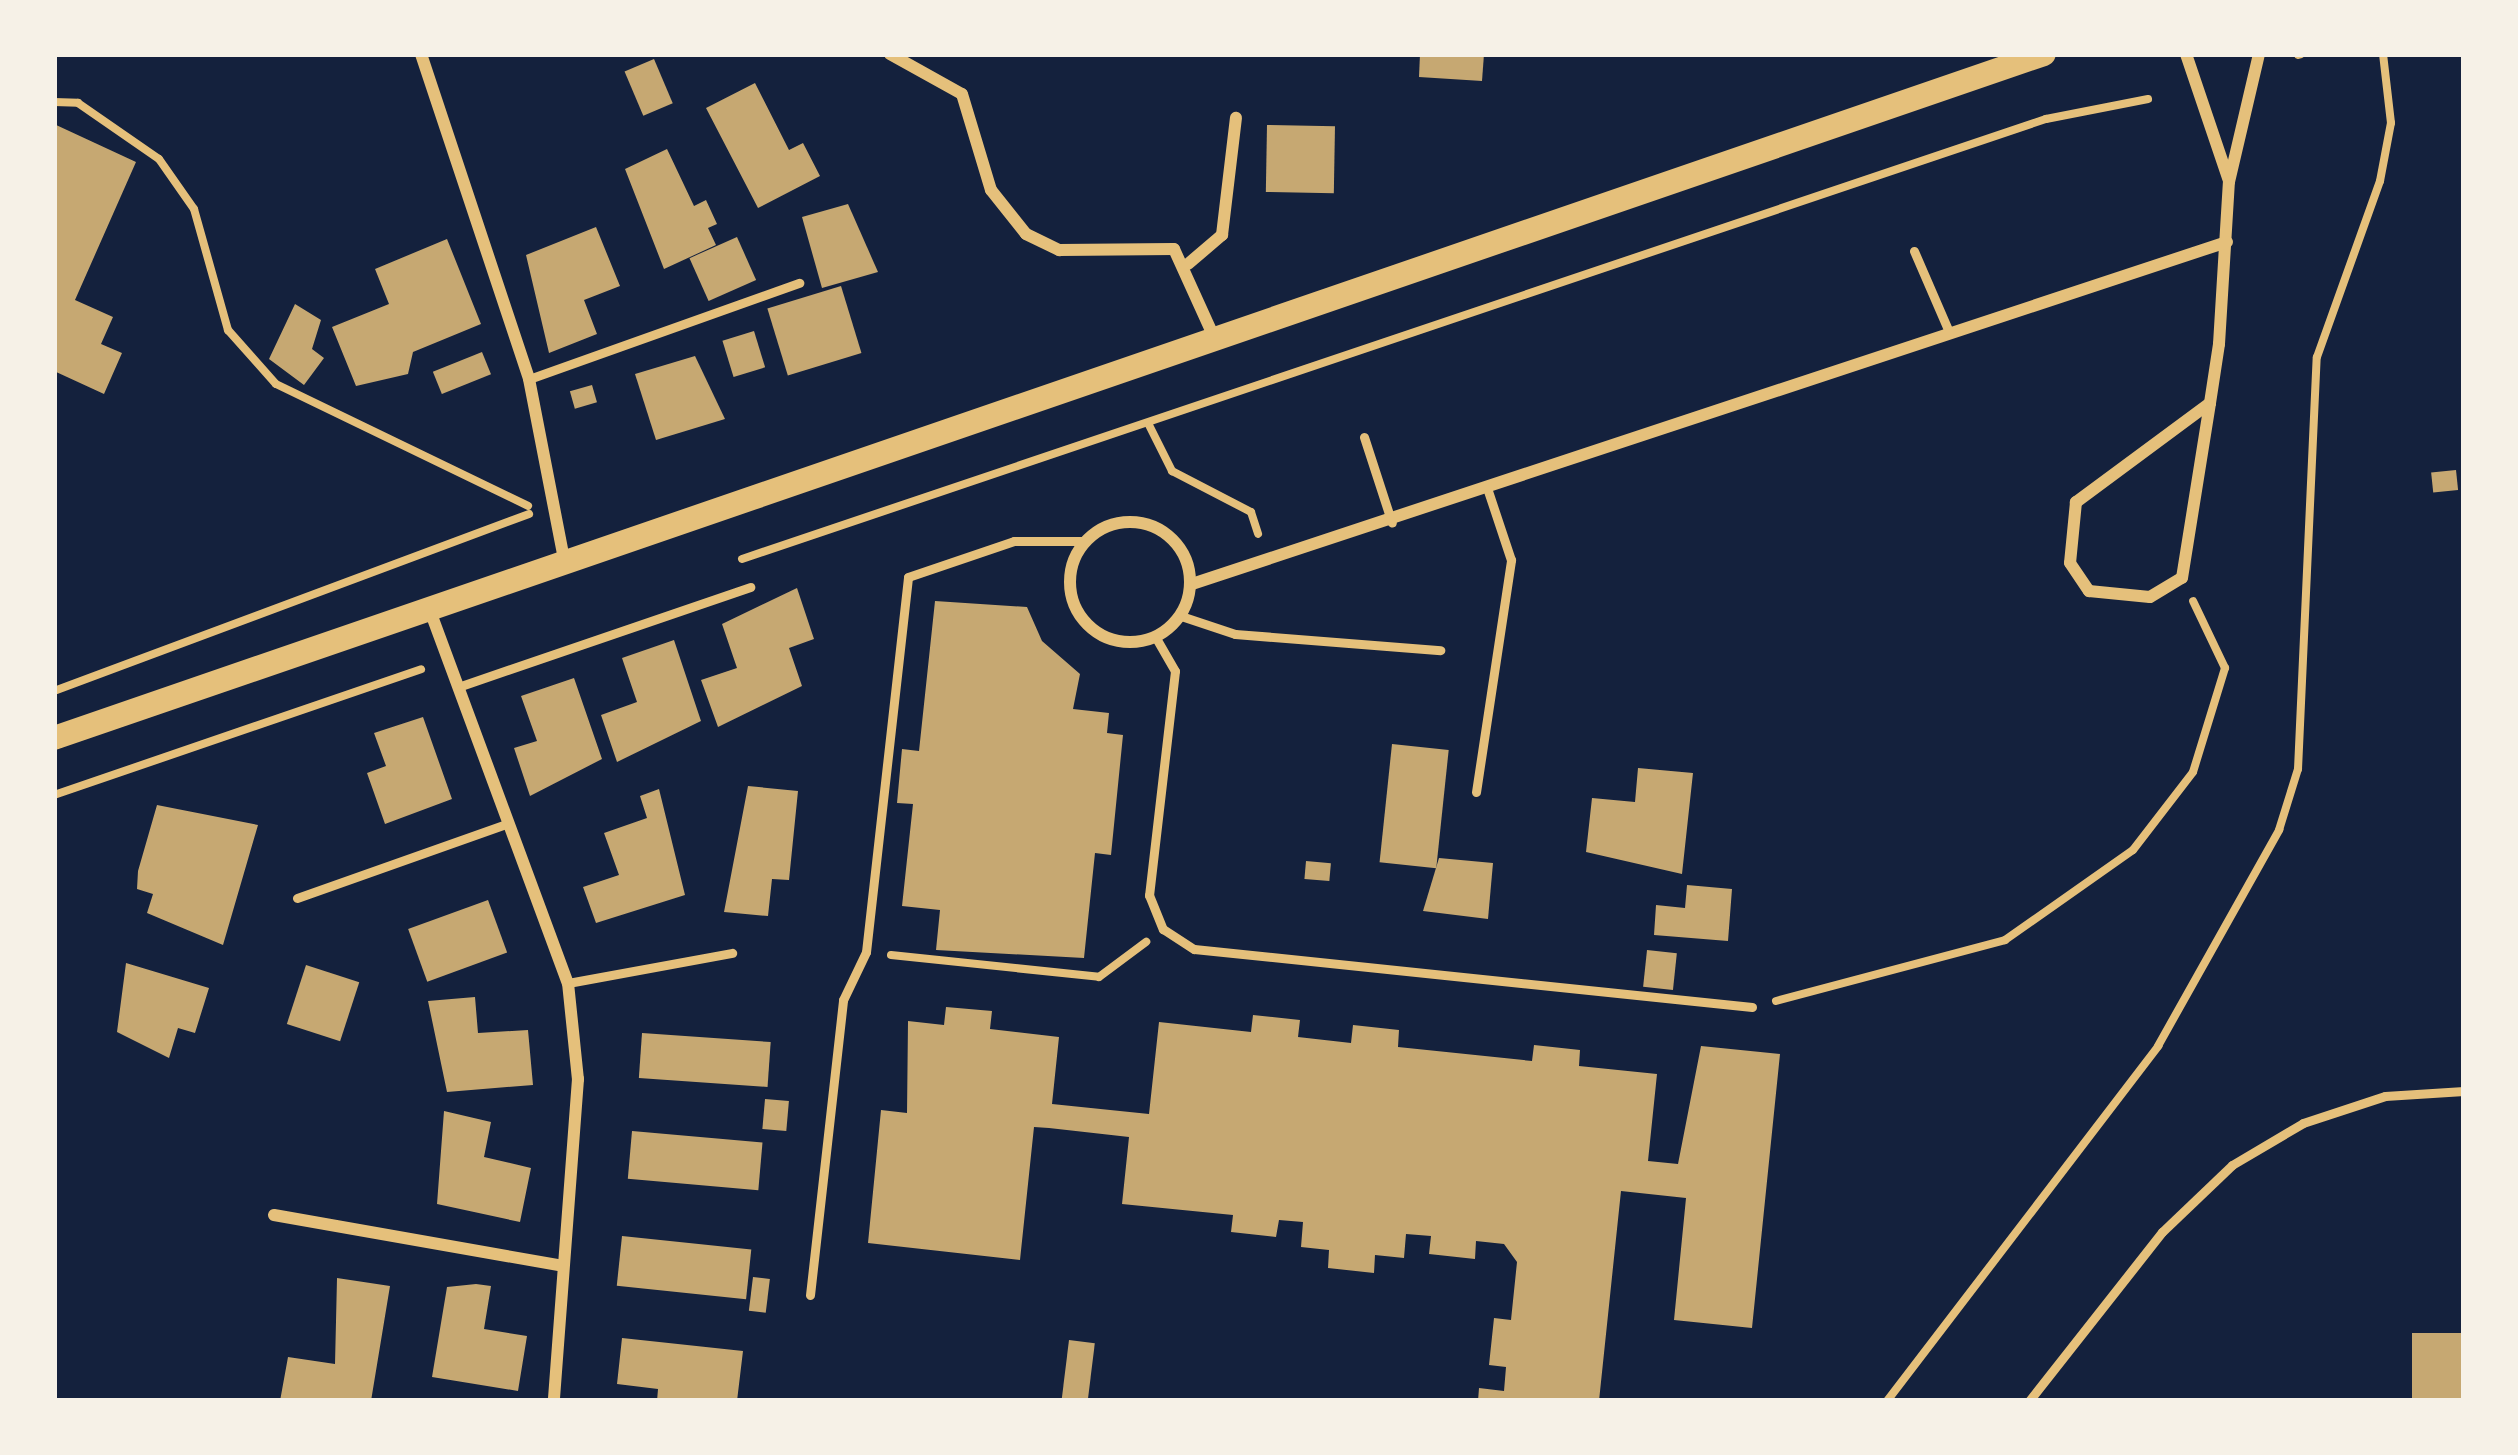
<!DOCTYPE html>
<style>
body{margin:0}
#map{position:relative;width:2518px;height:1455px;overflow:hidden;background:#14213d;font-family:Inter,sans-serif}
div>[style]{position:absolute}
.building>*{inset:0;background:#c6a872;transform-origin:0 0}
.path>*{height:8px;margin:-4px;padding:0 4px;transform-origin:4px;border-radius:4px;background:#e5c07b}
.service>*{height:9px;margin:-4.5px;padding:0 4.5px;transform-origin:4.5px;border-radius:4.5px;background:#e5c07b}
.minor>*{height:12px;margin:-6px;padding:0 6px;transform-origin:6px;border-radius:6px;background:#e5c07b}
.minor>.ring{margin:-6px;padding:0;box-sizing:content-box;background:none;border:12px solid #e5c07b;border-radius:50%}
.secondary>*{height:24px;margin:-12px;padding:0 12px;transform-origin:12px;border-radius:12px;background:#e5c07b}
span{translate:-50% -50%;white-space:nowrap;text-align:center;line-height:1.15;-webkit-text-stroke:9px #f6f1e7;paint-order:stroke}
.frame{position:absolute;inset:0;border:57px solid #f6f1e7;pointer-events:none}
</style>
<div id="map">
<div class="building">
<div style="clip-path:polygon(1420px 54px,1484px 54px,1482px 81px,1419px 77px)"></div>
<div style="left:654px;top:59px;width:48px;height:32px;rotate:67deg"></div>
<div style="clip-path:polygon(755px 83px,789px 150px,803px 143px,820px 176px,758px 208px,706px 108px)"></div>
<div style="clip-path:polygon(54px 124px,136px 162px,75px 300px,113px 317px,101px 344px,122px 353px,104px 394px,54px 371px)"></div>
<div style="left:1267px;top:125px;width:68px;height:67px;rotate:1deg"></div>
<div style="clip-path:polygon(667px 149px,694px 206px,706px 200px,717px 224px,708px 228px,716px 245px,664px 269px,625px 169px)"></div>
<div style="clip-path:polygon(848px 204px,878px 272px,822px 288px,802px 217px)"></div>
<div style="clip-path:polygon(596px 227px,620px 286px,584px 300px,597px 334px,549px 353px,526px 255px)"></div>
<div style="left:737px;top:237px;width:47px;height:52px;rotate:66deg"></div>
<div style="clip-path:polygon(447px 239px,481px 324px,413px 352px,408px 374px,356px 386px,332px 327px,389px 304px,375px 269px)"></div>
<div style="left:841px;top:286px;width:70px;height:77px;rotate:73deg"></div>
<div style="clip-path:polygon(295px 304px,321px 320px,312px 349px,324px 358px,304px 385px,269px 359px)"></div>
<div style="left:754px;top:331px;width:38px;height:33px;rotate:73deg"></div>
<div style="left:482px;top:352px;width:24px;height:53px;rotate:68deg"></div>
<div style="clip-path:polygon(695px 356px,725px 419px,656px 440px,635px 374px)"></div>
<div style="left:592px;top:385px;width:18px;height:23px;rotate:74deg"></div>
<div style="left:2456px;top:470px;width:20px;height:25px;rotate:84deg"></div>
<div style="clip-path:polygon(797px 588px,814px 639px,789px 648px,802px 686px,718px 727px,701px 680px,737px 668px,722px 624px)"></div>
<div style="clip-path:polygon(935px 601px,1027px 607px,1042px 641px,1080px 674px,1073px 709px,1109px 713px,1107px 733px,1123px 735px,1111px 855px,1095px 853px,1084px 958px,936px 950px,940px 910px,902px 906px,913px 804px,897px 803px,902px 749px,919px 751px)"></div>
<div style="clip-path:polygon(674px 640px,701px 721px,617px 762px,601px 715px,637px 702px,622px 658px)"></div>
<div style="clip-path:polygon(574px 678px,602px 759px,530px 796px,514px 748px,537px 741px,521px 696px)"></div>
<div style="clip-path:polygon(423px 717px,452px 799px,385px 824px,367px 773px,386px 766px,374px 733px)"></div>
<div style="left:1392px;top:744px;width:57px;height:119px;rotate:6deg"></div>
<div style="clip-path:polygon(1638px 768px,1693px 773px,1682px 874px,1586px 852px,1592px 798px,1635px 802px)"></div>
<div style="clip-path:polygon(748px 786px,798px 791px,789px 880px,772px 879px,768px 916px,724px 912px)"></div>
<div style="clip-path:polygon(659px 789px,685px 895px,596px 923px,583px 887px,619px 875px,604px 833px,647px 818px,640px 796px)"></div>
<div style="clip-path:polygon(157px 805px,258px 825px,223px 945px,147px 913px,153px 894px,137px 889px,138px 871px)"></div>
<div style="clip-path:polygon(1439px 858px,1493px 863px,1488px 919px,1423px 911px)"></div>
<div style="left:1306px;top:861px;width:25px;height:18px;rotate:5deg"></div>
<div style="clip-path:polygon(1687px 885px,1732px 889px,1728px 941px,1654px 935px,1656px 905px,1685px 908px)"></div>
<div style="left:488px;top:900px;width:56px;height:85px;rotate:70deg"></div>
<div style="left:1647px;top:950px;width:30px;height:37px;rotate:6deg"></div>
<div style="clip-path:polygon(126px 963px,209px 988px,195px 1033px,178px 1028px,169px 1058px,117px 1032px)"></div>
<div style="left:306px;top:965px;width:56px;height:62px;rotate:18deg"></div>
<div style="clip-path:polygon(475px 997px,478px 1033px,528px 1030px,533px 1085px,447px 1092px,428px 1001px)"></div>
<div style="clip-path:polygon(946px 1007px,992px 1011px,990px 1029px,1059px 1037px,1052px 1104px,1149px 1114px,1159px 1022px,1251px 1032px,1253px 1015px,1300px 1020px,1298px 1037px,1351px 1043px,1353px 1025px,1399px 1030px,1398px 1047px,1532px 1061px,1534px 1045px,1580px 1050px,1579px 1066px,1657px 1074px,1648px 1161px,1678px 1164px,1701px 1046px,1780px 1054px,1752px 1328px,1674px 1320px,1686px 1198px,1621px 1191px,1599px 1401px,1478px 1401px,1479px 1388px,1504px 1391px,1506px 1367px,1489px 1365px,1494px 1318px,1511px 1320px,1517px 1262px,1504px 1244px,1476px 1241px,1475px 1259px,1429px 1254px,1431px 1236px,1406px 1234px,1404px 1258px,1375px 1255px,1374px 1273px,1328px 1268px,1329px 1250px,1301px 1247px,1303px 1222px,1279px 1220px,1276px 1237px,1231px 1232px,1233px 1215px,1122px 1204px,1129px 1137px,1049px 1128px,1034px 1127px,1020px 1260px,868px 1243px,881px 1110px,907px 1113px,908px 1021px,944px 1025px)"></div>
<div style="left:642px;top:1033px;width:129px;height:45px;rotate:4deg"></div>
<div style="left:765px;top:1099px;width:24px;height:30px;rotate:5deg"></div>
<div style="clip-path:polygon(444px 1111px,491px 1122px,484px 1157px,531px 1168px,520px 1222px,437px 1204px)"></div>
<div style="left:632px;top:1131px;width:131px;height:48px;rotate:5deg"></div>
<div style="left:622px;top:1236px;width:130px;height:50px;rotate:6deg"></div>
<div style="left:753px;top:1277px;width:17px;height:34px;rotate:7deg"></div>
<div style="clip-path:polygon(337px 1278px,390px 1286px,371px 1401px,280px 1401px,288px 1357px,335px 1364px)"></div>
<div style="clip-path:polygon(476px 1284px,491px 1286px,484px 1329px,527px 1336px,518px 1391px,432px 1377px,447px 1287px)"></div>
<div style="left:2464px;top:1333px;width:68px;height:52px;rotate:90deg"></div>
<div style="clip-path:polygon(622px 1338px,743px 1351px,737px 1401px,657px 1401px,658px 1389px,617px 1384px)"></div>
<div style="left:1069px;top:1340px;width:26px;height:61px;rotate:7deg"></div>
</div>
<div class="path">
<div style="left:2298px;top:55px;width:3px;rotate:-18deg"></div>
<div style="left:54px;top:102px;width:24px;rotate:2deg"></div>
<div style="left:78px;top:103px;width:98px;rotate:34.7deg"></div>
<div style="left:159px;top:159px;width:61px;rotate:55deg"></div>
<div style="left:194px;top:209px;width:126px;rotate:74.3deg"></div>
<div style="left:228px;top:330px;width:72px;rotate:48.4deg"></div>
<div style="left:276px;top:384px;width:280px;rotate:25.8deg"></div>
<div style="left:1148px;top:423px;width:54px;rotate:63.4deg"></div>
<div style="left:1172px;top:471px;width:89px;rotate:27.4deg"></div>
<div style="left:1251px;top:512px;width:23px;rotate:72deg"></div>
<div style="left:742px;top:559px;width:1376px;rotate:-18.65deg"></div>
<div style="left:2046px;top:119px;width:104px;rotate:-11.1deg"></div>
<div style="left:54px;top:691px;width:507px;rotate:-20.44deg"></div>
<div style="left:54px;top:795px;width:388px;rotate:-18.9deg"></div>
<div style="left:891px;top:955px;width:209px;rotate:6deg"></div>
<div style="left:1099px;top:977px;width:59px;rotate:-36.7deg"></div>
<div style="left:1776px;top:1001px;width:237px;rotate:-14.9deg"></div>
<div style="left:2005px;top:940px;width:156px;rotate:-35.1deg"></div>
<div style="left:2133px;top:850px;width:98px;rotate:-52.4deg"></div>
<div style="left:2193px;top:772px;width:109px;rotate:-72.9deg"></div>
<div style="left:2225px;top:668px;width:74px;rotate:-115.5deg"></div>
<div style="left:1887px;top:1401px;width:447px;rotate:-52.6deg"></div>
<div style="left:2158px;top:1046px;width:248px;rotate:-60.7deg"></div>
<div style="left:2279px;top:830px;width:64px;rotate:-72.7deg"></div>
<div style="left:2298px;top:769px;width:412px;rotate:-87.4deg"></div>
<div style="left:2317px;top:357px;width:187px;rotate:-70.3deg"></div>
<div style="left:2380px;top:181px;width:59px;rotate:-79.3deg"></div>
<div style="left:2391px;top:123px;width:69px;rotate:-96.6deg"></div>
</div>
<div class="service">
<div style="left:1914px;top:251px;width:88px;rotate:66.6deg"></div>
<div style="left:529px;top:379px;width:287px;rotate:-19.6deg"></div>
<div style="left:1364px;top:437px;width:90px;rotate:72deg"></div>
<div style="left:1181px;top:616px;width:57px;rotate:18.4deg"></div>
<div style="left:1235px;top:634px;width:206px;rotate:4.5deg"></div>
<div style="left:1156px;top:638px;width:38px;rotate:60deg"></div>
<div style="left:1175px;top:671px;width:226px;rotate:96.6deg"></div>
<div style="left:1149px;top:895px;width:37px;rotate:68deg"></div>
<div style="left:1163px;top:929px;width:37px;rotate:33deg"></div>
<div style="left:1194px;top:949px;width:561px;rotate:5.93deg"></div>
<div style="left:458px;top:687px;width:309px;rotate:-18.9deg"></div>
<div style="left:1476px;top:792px;width:235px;rotate:-81.4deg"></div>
<div style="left:1511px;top:560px;width:73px;rotate:-108.4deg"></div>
<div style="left:297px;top:898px;width:225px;rotate:-19.5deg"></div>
<div style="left:568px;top:983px;width:167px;rotate:-10.4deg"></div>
<div style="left:810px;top:1295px;width:297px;rotate:-83.6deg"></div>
<div style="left:843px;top:1000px;width:53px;rotate:-64.4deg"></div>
<div style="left:866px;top:952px;width:377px;rotate:-83.6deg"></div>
<div style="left:908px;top:577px;width:112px;rotate:-18.8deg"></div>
<div style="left:1014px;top:541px;width:70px"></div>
<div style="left:2029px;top:1401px;width:215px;rotate:-51.8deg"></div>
<div style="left:2162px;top:1232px;width:97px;rotate:-43.7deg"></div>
<div style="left:2232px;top:1165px;width:82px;rotate:-30.6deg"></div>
<div style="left:2303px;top:1123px;width:86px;rotate:-18.2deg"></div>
<div style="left:2385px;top:1096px;width:79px;rotate:-3.6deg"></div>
</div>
<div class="minor">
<div style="left:421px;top:54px;width:342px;rotate:71.6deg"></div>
<div style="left:529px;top:379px;width:183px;rotate:79deg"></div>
<div style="left:890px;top:54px;width:82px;rotate:29.1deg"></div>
<div style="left:962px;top:94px;width:100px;rotate:73.2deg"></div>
<div style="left:991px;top:190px;width:56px;rotate:51.5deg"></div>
<div style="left:1026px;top:234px;width:37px;rotate:26deg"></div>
<div style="left:1059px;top:250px;width:115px;rotate:-0.5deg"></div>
<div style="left:1174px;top:249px;width:97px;rotate:65.6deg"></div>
<div style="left:2186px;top:54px;width:134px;rotate:71.3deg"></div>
<div style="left:1188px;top:264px;width:45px;rotate:-40.5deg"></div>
<div style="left:1222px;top:235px;width:118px;rotate:-83.2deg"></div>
<div style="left:2210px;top:403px;width:167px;rotate:143.5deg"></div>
<div style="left:2076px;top:502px;width:61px;rotate:95.6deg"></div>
<div style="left:2070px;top:563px;width:34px;rotate:56deg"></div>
<div style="left:2089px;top:591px;width:61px;rotate:5.6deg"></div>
<div style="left:2150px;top:597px;width:37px;rotate:-31deg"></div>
<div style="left:2182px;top:578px;width:177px;rotate:-80.9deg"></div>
<div style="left:2210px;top:403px;width:60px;rotate:-81.3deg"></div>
<div style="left:2219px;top:344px;width:162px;rotate:-86.5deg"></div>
<div style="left:2229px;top:182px;width:131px;rotate:-76.8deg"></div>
<div class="ring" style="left:1070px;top:522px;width:108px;height:108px"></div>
<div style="left:1192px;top:584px;width:1090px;rotate:-18.29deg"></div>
<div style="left:429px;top:608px;width:400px;rotate:69.7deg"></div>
<div style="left:568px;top:983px;width:97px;rotate:84.1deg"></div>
<div style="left:578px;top:1079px;width:322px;rotate:94.3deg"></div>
<div style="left:274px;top:1215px;width:292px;rotate:10deg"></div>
</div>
<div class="secondary">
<div style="left:54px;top:738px;width:2104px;rotate:-18.97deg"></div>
</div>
<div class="frame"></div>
</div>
